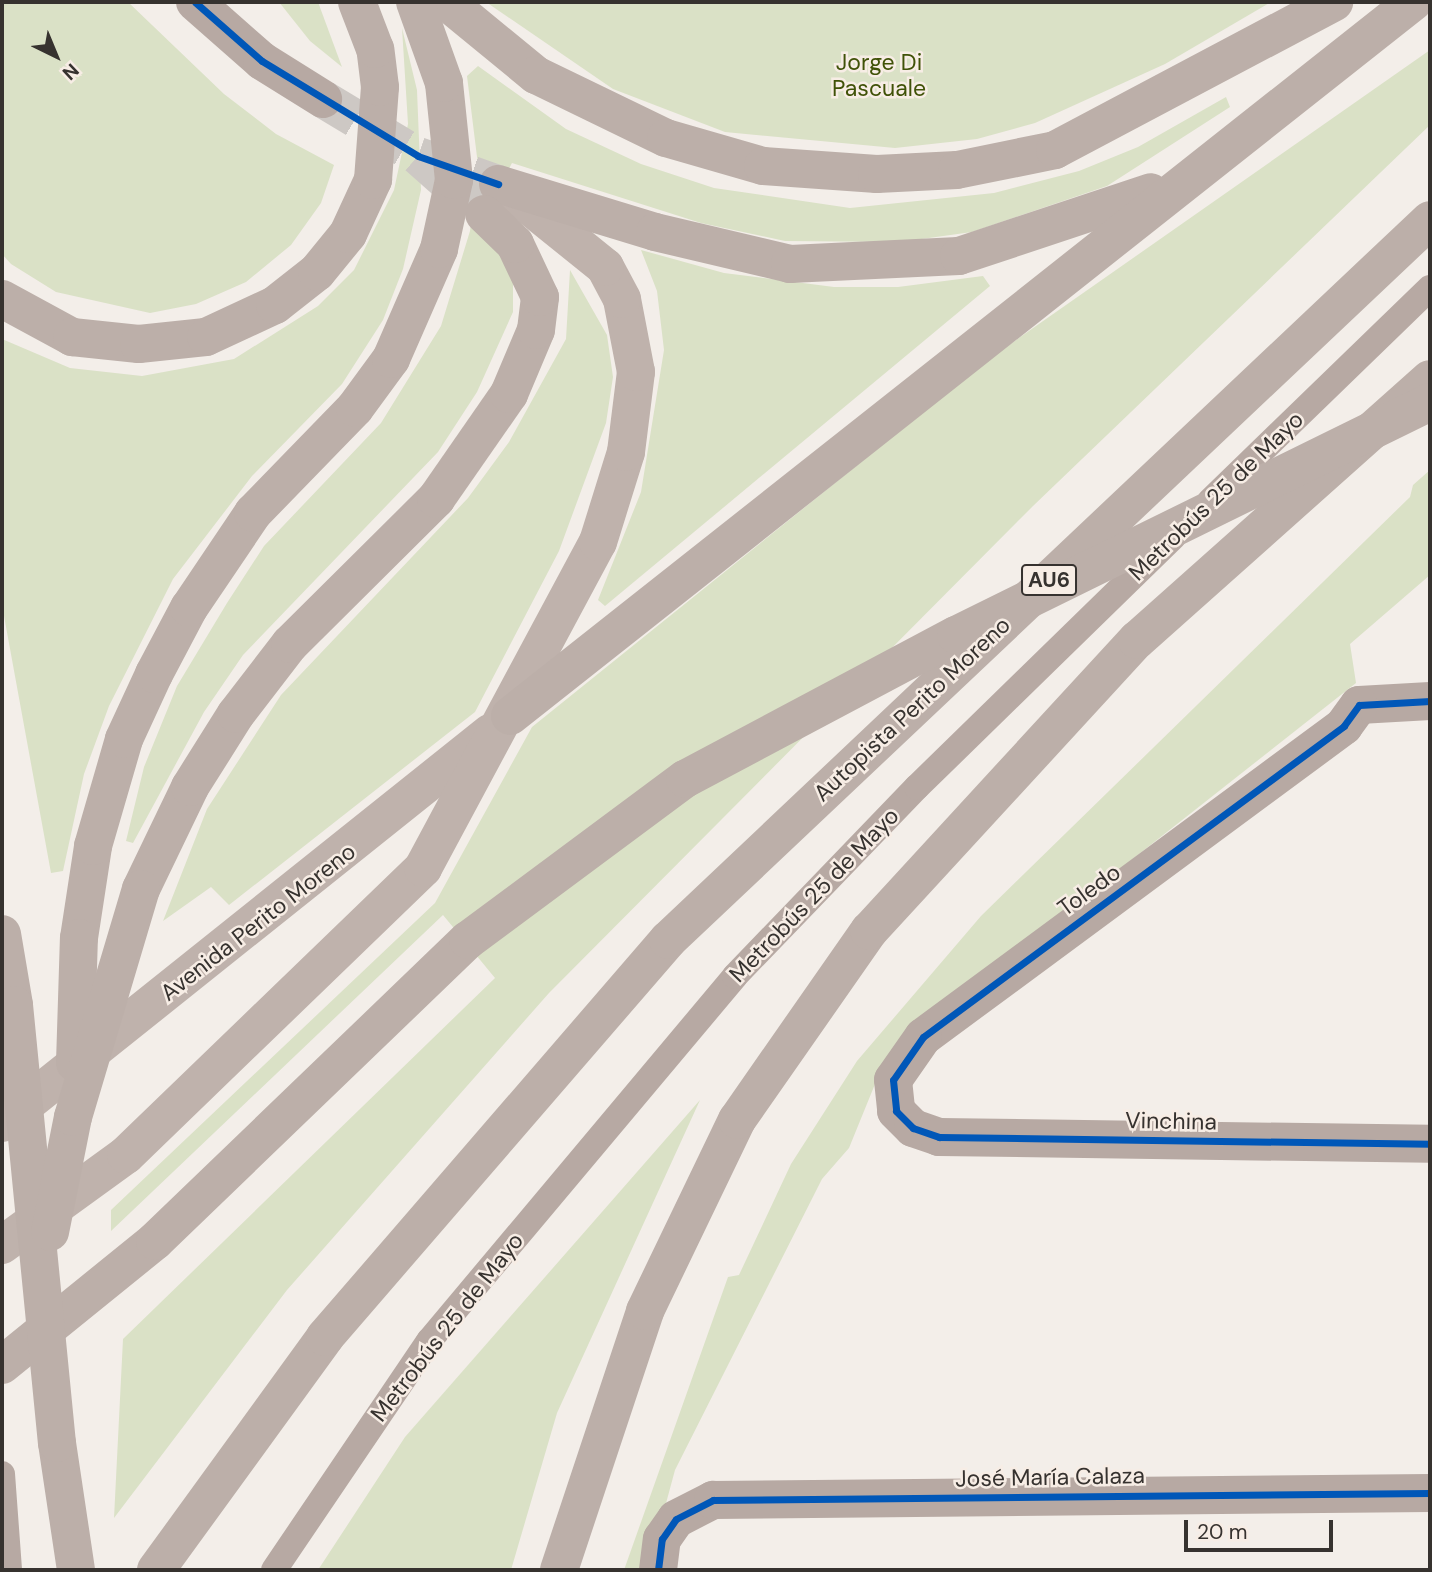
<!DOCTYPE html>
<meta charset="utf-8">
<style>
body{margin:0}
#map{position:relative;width:1432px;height:1572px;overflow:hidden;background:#f3eee9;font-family:"DM Sans",sans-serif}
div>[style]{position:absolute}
.green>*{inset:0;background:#dae1c6}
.tertiary-tunnel>*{height:38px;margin-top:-19px;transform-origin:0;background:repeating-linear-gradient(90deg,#cdc8c4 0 38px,transparent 0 57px)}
.motorway-tunnel>*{height:38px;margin-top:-19px;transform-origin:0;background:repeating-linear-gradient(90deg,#cdc8c4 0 38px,transparent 0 57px)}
.service>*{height:26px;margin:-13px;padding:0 13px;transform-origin:13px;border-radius:13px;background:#b7a9a3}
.minor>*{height:38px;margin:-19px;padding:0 19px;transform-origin:19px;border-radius:19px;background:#b7a9a3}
.tertiary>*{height:38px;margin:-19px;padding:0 19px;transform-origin:19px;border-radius:19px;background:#b7a9a3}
.secondary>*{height:38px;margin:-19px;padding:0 19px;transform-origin:19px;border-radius:19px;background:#bfb2ac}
.motorway>*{height:38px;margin:-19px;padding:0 19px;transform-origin:19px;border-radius:19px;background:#bcafa9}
.motorway-bridge>*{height:38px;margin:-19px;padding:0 19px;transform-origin:19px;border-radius:19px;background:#bcafa9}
.cycleway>*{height:7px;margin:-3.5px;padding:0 3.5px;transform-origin:3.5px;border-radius:3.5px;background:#0057b8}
span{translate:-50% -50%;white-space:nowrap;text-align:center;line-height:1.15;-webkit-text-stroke:5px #f7ede5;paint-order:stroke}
.shield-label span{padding:2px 5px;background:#f7ede5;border:2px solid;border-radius:5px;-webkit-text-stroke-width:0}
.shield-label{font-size:21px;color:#36322f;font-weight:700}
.park-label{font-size:23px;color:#405208}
.street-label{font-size:23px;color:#36322f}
.frame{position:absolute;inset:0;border:4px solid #36322f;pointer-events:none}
.north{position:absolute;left:21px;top:21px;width:70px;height:70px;-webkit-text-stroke:5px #f7ede5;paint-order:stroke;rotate:137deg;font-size:19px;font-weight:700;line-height:28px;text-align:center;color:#36322f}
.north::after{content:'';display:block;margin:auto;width:24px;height:32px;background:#36322f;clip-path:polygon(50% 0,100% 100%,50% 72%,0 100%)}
.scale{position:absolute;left:1184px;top:1520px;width:149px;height:32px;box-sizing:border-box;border:4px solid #36322f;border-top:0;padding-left:9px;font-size:21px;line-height:24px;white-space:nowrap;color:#36322f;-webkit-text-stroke:5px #f7ede5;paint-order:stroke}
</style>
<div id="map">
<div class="green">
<div style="clip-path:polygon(2px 2px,128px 2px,224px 94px,276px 134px,334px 165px,321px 203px,291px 245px,246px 282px,196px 304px,150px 313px,56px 292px,11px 264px,2px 254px)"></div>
<div style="clip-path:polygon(279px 2px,318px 2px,342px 67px,310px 41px)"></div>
<div style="clip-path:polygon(486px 2px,1271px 2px,1165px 64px,1035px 123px,977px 139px,895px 148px,725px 132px,613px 89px)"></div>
<div style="clip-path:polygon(402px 28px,417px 90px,421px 190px,403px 269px,383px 320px,342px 384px,252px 476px,173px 579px,109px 706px,84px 774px,63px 871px,51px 873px,2px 605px,2px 339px,70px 368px,142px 376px,234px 359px,318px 306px,354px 270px,394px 190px,408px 124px)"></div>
<div style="clip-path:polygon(1430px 50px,1430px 125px,1033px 506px,549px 993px,287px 1290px,114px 1518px,123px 1339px,495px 978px,443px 915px,111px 1231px,111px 1210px,435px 903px,532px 727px,989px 359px)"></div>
<div style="clip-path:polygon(478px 66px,566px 129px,641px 164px,714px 188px,850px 208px,994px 193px,1079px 171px,1138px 147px,1226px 97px,1230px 107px,1107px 186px,972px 232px,900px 242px,785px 241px,701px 223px,512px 163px,477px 228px,498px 250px,513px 281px,513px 312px,477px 392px,438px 452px,243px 655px,204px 712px,133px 843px,126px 841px,144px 767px,177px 686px,227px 603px,264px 546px,381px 423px,441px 326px,470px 231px,478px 165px,467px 76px)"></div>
<div style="clip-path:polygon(641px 250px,724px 273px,834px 287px,898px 287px,983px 276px,990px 286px,605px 606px,598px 600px,641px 492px,664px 350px,657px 291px)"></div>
<div style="clip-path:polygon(570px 270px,607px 335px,613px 377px,606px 423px,559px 551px,475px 712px,229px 905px,211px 887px,163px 921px,207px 809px,281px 695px,468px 498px,509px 442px,566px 339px)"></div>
<div style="clip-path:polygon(1430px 470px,1430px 575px,1350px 644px,1356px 683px,917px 1029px,884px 1062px,849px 1148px,822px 1179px,675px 1470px,648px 1570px,624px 1570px,728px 1277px,739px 1275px,791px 1164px,857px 1061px,981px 916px,1410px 497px,1413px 485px)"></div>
<div style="clip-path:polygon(700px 1100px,557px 1413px,511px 1570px,318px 1570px,405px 1437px)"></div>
</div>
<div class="tertiary-tunnel">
<div style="left:323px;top:99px;width:111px;rotate:31deg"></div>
<div style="left:418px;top:156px;width:85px;rotate:19.3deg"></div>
</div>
<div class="motorway-tunnel">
<div style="left:418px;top:156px;width:72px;rotate:41.6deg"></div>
</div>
<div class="service">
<div style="left:1210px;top:501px;width:306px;rotate:-44.1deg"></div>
<div style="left:2px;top:1474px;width:96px;rotate:85.8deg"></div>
<div style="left:274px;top:1570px;width:277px;rotate:-55.9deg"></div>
<div style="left:429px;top:1341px;width:476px;rotate:-50deg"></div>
<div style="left:735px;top:976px;width:262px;rotate:-46.1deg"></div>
<div style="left:917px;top:787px;width:358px;rotate:-44.3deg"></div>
</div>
<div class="minor">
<div style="left:1430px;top:701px;width:71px;rotate:176.8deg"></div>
<div style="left:1359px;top:705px;width:26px;rotate:126deg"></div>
<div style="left:1344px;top:726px;width:523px;rotate:143.55deg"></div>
<div style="left:923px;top:1037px;width:52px;rotate:124.9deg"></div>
<div style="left:893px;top:1080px;width:31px;rotate:84deg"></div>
<div style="left:896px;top:1111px;width:24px;rotate:45deg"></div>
<div style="left:913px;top:1128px;width:28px;rotate:19deg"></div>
<div style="left:939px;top:1137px;width:491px;rotate:0.8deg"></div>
<div style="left:658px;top:1570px;width:31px;rotate:-83deg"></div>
<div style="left:662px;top:1539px;width:24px;rotate:-55deg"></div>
<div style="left:676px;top:1519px;width:42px;rotate:-27.2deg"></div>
<div style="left:713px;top:1500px;width:717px;rotate:-0.56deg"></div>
</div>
<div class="tertiary">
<div style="left:195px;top:2px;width:89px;rotate:41.4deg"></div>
<div style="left:262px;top:61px;width:72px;rotate:31.9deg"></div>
</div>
<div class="secondary">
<div style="left:2px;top:1123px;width:625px;rotate:-38.63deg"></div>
<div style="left:2px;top:1245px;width:153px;rotate:-36deg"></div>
<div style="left:126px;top:1155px;width:413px;rotate:-44deg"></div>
<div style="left:423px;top:868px;width:370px;rotate:-61.8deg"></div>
<div style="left:598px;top:542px;width:94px;rotate:-72.7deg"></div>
<div style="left:626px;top:452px;width:81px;rotate:-82.9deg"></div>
<div style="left:636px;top:372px;width:74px;rotate:-100.9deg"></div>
<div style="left:622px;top:299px;width:36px;rotate:-118deg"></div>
<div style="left:605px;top:267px;width:127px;rotate:-141.1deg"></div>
</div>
<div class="motorway">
<div style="left:447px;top:2px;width:115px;rotate:39.4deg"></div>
<div style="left:536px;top:75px;width:144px;rotate:25.9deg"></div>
<div style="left:666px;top:138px;width:101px;rotate:16.1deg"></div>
<div style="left:763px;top:166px;width:114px;rotate:4deg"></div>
<div style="left:877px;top:174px;width:80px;rotate:-2.9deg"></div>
<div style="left:957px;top:170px;width:100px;rotate:-11.5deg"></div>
<div style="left:1055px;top:150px;width:316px;rotate:-27.9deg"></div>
<div style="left:498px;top:184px;width:164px;rotate:17deg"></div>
<div style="left:655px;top:232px;width:139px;rotate:13.3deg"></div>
<div style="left:790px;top:264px;width:169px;rotate:-2.7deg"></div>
<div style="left:959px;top:256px;width:202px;rotate:-18.4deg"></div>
<div style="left:2px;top:299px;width:80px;rotate:28.5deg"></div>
<div style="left:72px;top:337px;width:67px;rotate:6deg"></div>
<div style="left:139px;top:344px;width:67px;rotate:-6deg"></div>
<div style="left:206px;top:337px;width:76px;rotate:-24.9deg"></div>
<div style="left:275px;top:305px;width:53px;rotate:-38.2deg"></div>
<div style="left:317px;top:272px;width:49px;rotate:-50.8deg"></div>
<div style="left:348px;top:234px;width:60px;rotate:-65.2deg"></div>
<div style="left:373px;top:180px;width:93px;rotate:-85.7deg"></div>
<div style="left:380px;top:87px;width:38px;rotate:-97deg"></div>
<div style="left:375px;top:49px;width:50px;rotate:-111deg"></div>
<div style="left:510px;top:716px;width:1151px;rotate:-38.33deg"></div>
<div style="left:141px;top:889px;width:113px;rotate:-64.3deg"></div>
<div style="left:190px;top:787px;width:86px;rotate:-57.8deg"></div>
<div style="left:236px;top:714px;width:88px;rotate:-52.4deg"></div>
<div style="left:290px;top:644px;width:206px;rotate:-44.8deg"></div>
<div style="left:436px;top:499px;width:128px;rotate:-55.2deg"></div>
<div style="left:509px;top:394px;width:69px;rotate:-67.1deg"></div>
<div style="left:536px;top:330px;width:33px;rotate:-83deg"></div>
<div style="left:540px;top:297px;width:59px;rotate:-115.3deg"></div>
<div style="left:515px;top:244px;width:43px;rotate:-135.9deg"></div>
<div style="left:2px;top:934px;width:72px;rotate:80.4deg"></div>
<div style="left:79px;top:938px;width:93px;rotate:-81.3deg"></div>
<div style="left:93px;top:846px;width:111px;rotate:-73.8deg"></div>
<div style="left:124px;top:739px;width:72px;rotate:-65.2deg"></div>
<div style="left:154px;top:674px;width:75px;rotate:-62.1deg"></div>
<div style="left:189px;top:608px;width:115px;rotate:-56deg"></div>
<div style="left:253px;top:513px;width:146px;rotate:-45.8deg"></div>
<div style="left:355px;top:408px;width:61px;rotate:-53.7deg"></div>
<div style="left:391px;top:359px;width:120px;rotate:-66.4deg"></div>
<div style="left:439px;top:249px;width:71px;rotate:-77.7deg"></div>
<div style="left:454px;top:180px;width:98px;rotate:-95.9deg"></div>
<div style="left:444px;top:83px;width:86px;rotate:-109.7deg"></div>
<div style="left:2px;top:1365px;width:197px;rotate:-39deg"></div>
<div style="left:155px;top:1241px;width:434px;rotate:-43.9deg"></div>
<div style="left:57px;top:1443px;width:128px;rotate:81.5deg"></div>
<div style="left:156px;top:1570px;width:288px;rotate:-54deg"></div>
<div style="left:325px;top:1337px;width:525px;rotate:-49.17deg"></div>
<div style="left:668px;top:940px;width:1048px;rotate:-43.38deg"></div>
<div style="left:559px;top:1570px;width:273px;rotate:-71.6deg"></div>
<div style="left:645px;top:1311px;width:212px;rotate:-64.3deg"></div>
<div style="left:737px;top:1120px;width:231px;rotate:-55.1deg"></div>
<div style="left:869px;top:931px;width:396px;rotate:-47.4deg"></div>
<div style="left:1137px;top:640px;width:392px;rotate:-41.7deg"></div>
</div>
<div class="motorway-bridge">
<div style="left:468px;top:940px;width:270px;rotate:-36.6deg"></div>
<div style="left:685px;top:779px;width:307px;rotate:-28deg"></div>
<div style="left:956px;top:635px;width:528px;rotate:-26.18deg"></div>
<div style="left:14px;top:1005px;width:440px;rotate:84.4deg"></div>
<div style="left:75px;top:1063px;width:125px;rotate:-88.2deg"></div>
<div style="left:50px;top:1232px;width:117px;rotate:-78.7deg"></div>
<div style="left:73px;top:1117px;width:238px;rotate:-73.4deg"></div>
</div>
<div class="cycleway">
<div style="left:195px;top:2px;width:89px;rotate:41.4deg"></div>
<div style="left:262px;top:61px;width:183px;rotate:31.3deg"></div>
<div style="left:418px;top:156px;width:85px;rotate:19.3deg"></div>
<div style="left:1430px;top:701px;width:71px;rotate:176.8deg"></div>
<div style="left:1359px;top:705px;width:26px;rotate:126deg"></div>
<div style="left:1344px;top:726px;width:523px;rotate:143.55deg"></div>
<div style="left:923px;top:1037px;width:52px;rotate:124.9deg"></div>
<div style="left:893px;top:1080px;width:31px;rotate:84deg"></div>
<div style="left:896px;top:1111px;width:24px;rotate:45deg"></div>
<div style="left:913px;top:1128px;width:28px;rotate:19deg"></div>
<div style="left:939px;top:1137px;width:491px;rotate:0.8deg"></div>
<div style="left:658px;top:1570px;width:31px;rotate:-83deg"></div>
<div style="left:662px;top:1539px;width:24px;rotate:-55deg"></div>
<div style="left:676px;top:1519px;width:42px;rotate:-27.2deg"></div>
<div style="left:713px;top:1500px;width:717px;rotate:-0.56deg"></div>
</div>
<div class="shield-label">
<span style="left:1049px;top:580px">AU6</span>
</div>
<div class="park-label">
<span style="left:879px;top:75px">Jorge Di<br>Pascuale</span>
</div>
<div class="street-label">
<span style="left:1216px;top:496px;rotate:-44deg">Metrobús 25 de Mayo</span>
<span style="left:912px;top:709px;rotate:-43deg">Autopista Perito Moreno</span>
<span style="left:1089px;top:890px;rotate:-36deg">Toledo</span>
<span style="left:814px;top:895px;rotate:-46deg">Metrobús 25 de Mayo</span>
<span style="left:258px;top:922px;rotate:-38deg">Avenida Perito Moreno</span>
<span style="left:1171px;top:1121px;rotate:1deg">Vinchina</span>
<span style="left:447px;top:1327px;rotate:-52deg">Metrobús 25 de Mayo</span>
<span style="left:1050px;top:1477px;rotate:-1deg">José María Calaza</span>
</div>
<div class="frame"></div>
<div class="north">N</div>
<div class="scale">20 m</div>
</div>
